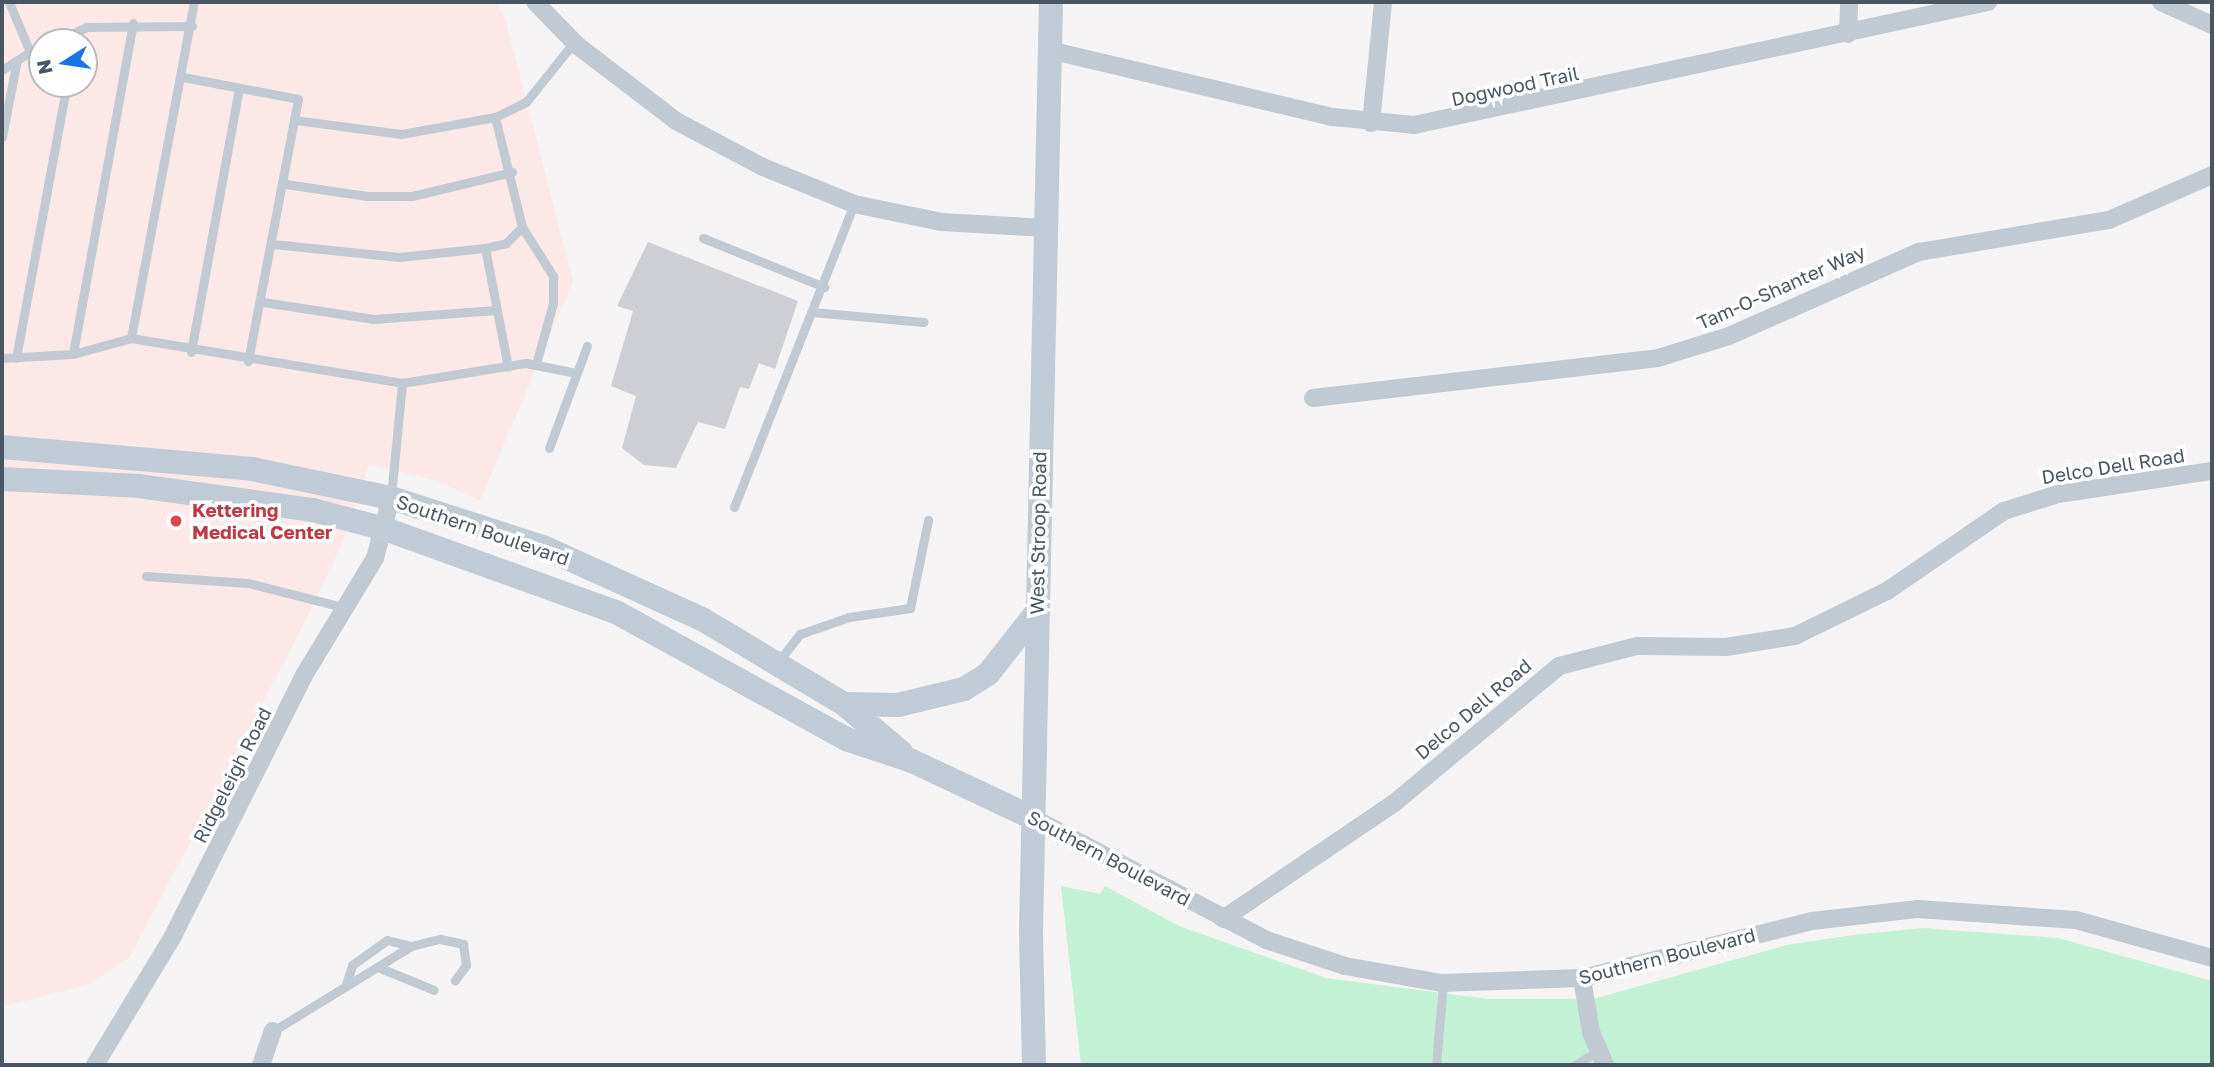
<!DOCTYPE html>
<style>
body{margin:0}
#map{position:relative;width:2214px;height:1067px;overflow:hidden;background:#f5f3f3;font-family:"Golos Text",sans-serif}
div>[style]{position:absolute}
.medical>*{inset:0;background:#fce8e6}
.green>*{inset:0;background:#c3f1d5}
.building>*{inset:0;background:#cdcfd5}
.lane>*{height:9px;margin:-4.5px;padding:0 4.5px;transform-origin:4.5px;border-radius:4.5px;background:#c1cad2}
.street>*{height:18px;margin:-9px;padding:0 9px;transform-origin:9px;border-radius:9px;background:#c1cad2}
.secondary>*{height:24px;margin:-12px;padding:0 12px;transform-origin:12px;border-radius:12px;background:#c1cbd6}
.dots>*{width:19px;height:19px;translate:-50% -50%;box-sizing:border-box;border:4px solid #fff;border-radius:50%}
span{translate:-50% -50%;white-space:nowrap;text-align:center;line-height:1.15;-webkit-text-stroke:7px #fff;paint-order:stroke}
.street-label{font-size:19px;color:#4a5661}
.health-label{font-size:19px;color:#be3a42;font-weight:700}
.left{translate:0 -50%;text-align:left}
.frame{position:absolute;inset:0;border:4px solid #4a5661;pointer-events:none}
.north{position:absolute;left:28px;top:28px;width:70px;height:70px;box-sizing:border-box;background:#fff;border:2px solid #b7bbc0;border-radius:50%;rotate:258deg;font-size:19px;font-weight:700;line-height:28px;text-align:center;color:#4a5661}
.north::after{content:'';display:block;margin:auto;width:24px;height:32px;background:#1a73e8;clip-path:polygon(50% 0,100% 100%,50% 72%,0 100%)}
</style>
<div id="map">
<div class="medical">
<div style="clip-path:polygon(evenodd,2px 2px,495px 2px,505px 18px,573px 281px,480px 501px,439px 481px,369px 465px,343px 542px,303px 625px,130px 957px,90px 984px,2px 1007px,2px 2px,42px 42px,84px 42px,84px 84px,42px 84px,42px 42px)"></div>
</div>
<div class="green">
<div style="clip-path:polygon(1061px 886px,1100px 894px,1105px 886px,1179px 926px,1326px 978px,1488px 999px,1593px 999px,1787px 945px,1853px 935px,1922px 928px,2058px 938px,2212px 981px,2212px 1065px,1081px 1065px)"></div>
</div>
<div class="building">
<div style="clip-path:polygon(648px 242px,798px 301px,775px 369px,759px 363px,749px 389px,740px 387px,725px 429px,698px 422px,676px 468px,644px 465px,622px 448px,636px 396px,611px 386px,633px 311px,617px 306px)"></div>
</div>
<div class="lane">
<div style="left:133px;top:23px;width:336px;rotate:100.3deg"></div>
<div style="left:73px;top:354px;width:60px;rotate:-15.4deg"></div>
<div style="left:131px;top:338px;width:275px;rotate:9.4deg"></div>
<div style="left:402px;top:383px;width:126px;rotate:-9.2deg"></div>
<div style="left:526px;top:363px;width:51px;rotate:11.3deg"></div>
<div style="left:53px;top:42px;width:36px;rotate:-24deg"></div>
<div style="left:86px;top:27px;width:106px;rotate:-0.5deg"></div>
<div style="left:30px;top:52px;width:13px;rotate:-23deg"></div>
<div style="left:2px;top:70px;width:33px;rotate:-33deg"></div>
<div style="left:30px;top:52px;width:54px;rotate:-112.8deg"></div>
<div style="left:183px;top:77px;width:117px;rotate:10.8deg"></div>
<div style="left:298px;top:99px;width:267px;rotate:100.8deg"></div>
<div style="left:495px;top:117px;width:34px;rotate:-26deg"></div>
<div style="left:526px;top:102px;width:77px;rotate:-51.3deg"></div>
<div style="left:2px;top:137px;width:78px;rotate:-79deg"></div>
<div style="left:285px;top:184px;width:83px;rotate:8.3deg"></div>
<div style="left:367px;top:196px;width:45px"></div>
<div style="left:412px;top:196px;width:103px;rotate:-13.5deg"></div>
<div style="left:522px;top:227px;width:58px;rotate:57.7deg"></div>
<div style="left:553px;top:276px;width:27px;rotate:90deg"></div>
<div style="left:553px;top:303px;width:63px;rotate:105.6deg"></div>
<div style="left:703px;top:238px;width:131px;rotate:22deg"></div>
<div style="left:273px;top:244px;width:127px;rotate:5.9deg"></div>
<div style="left:399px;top:257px;width:86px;rotate:-6deg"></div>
<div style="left:485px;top:248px;width:22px;rotate:-13deg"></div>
<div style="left:506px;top:243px;width:23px;rotate:-45deg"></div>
<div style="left:522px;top:227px;width:113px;rotate:-103.8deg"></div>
<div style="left:495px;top:117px;width:96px;rotate:169.7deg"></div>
<div style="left:401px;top:134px;width:108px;rotate:-172.5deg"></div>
<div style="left:485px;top:248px;width:121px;rotate:79.1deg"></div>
<div style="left:263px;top:302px;width:112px;rotate:8.7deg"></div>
<div style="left:374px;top:319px;width:122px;rotate:-4.2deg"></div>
<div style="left:812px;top:312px;width:112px;rotate:5.1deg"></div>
<div style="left:131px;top:338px;width:342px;rotate:-79.4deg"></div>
<div style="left:191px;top:352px;width:267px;rotate:-79.7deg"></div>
<div style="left:2px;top:358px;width:71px;rotate:-3.2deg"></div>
<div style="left:16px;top:358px;width:279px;rotate:-79.5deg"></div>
<div style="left:549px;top:448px;width:109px;rotate:-69.6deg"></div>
<div style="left:391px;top:496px;width:114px;rotate:-84.4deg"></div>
<div style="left:734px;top:507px;width:326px;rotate:-68.4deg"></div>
<div style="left:146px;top:576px;width:102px;rotate:3.9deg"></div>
<div style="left:248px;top:583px;width:97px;rotate:14.3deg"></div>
<div style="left:778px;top:662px;width:36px;rotate:-52deg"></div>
<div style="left:800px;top:634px;width:52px;rotate:-19.1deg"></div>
<div style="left:849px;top:617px;width:62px;rotate:-8.4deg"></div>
<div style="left:910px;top:608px;width:90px;rotate:-78.4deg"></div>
<div style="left:380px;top:968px;width:58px;rotate:22.2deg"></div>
<div style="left:346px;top:984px;width:20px;rotate:-72deg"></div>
<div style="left:352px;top:965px;width:43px;rotate:-35.5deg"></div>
<div style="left:387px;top:940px;width:25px;rotate:14deg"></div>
<div style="left:273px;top:1031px;width:162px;rotate:-31.6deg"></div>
<div style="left:411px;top:946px;width:30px;rotate:-14deg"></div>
<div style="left:440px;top:939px;width:24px;rotate:12deg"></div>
<div style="left:463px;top:944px;width:21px;rotate:82deg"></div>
<div style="left:466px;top:965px;width:19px;rotate:126deg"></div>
<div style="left:1436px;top:1065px;width:82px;rotate:-85.1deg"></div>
<div style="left:1575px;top:1065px;width:26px;rotate:-32deg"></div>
</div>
<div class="street">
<div style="left:535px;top:2px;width:62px;rotate:45.7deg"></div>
<div style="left:578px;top:46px;width:123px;rotate:37.4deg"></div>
<div style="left:676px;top:121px;width:98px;rotate:27.9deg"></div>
<div style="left:763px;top:167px;width:98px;rotate:22.1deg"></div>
<div style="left:854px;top:204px;width:90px;rotate:11.6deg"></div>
<div style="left:942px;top:222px;width:103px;rotate:3.3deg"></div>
<div style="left:2161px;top:2px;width:56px;rotate:24.3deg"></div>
<div style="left:1848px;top:34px;width:32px;rotate:-88deg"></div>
<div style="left:1049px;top:50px;width:292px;rotate:13.3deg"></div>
<div style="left:1333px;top:117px;width:81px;rotate:5.6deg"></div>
<div style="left:1414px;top:125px;width:587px;rotate:-12.09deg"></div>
<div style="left:1371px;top:123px;width:122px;rotate:-84.3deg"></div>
<div style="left:1313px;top:398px;width:347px;rotate:-6.6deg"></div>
<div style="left:1658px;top:358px;width:74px;rotate:-17.2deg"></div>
<div style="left:1729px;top:336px;width:208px;rotate:-23.9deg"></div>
<div style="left:1919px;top:252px;width:193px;rotate:-9.6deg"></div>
<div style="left:2109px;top:220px;width:112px;rotate:-23.6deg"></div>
<div style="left:1033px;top:818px;width:263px;rotate:27.6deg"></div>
<div style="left:1266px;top:940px;width:83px;rotate:18.2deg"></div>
<div style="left:1345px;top:966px;width:97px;rotate:10deg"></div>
<div style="left:1441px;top:983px;width:141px;rotate:-2deg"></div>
<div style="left:1582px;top:978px;width:237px;rotate:-13.9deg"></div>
<div style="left:1812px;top:921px;width:107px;rotate:-6.5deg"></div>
<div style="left:1918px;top:909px;width:158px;rotate:4deg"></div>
<div style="left:2076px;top:920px;width:141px;rotate:15.6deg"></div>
<div style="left:1223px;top:919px;width:205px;rotate:-34.1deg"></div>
<div style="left:1393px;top:804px;width:216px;rotate:-39.7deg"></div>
<div style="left:1559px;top:666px;width:81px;rotate:-14.4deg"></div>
<div style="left:1637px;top:646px;width:89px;rotate:0.6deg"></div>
<div style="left:1726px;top:647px;width:70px;rotate:-9.1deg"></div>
<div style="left:1795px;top:636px;width:102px;rotate:-26.1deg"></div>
<div style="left:1887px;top:591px;width:142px;rotate:-34.4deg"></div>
<div style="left:2004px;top:511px;width:57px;rotate:-17.5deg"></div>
<div style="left:2058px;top:494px;width:156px;rotate:-8.5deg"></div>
<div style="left:1582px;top:978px;width:55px;rotate:80.5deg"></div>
<div style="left:1591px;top:1032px;width:36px;rotate:67deg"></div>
<div style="left:95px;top:1065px;width:151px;rotate:-58.8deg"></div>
<div style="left:173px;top:936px;width:290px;rotate:-63.3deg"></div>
<div style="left:303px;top:677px;width:139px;rotate:-58.8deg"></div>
<div style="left:375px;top:558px;width:62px;rotate:-75.1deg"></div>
<div style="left:261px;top:1065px;width:36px;rotate:-71deg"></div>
</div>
<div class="secondary">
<div style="left:2px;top:447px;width:251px;rotate:5deg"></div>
<div style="left:252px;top:469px;width:142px;rotate:11.8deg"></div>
<div style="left:391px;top:498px;width:160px;rotate:17.9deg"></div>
<div style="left:543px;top:547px;width:175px;rotate:24.4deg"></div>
<div style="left:702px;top:619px;width:165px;rotate:30.9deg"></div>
<div style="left:844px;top:704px;width:75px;rotate:40.1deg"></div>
<div style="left:2px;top:479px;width:136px;rotate:2.9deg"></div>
<div style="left:138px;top:486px;width:177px;rotate:7.8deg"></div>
<div style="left:313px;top:510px;width:74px;rotate:14.8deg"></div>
<div style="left:385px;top:529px;width:245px;rotate:19.8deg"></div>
<div style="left:616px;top:612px;width:263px;rotate:28.9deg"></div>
<div style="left:846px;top:739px;width:70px;rotate:18.4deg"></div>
<div style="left:912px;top:761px;width:134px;rotate:25.2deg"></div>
<div style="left:844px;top:704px;width:54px;rotate:1.1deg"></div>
<div style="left:898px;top:705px;width:68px;rotate:-13.6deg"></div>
<div style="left:964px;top:689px;width:28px;rotate:-32deg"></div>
<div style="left:988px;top:674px;width:78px;rotate:-51.8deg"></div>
<div style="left:1034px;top:1065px;width:133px;rotate:-91.3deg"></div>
<div style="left:1031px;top:932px;width:930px;rotate:-88.77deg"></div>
</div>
<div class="dots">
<div style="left:176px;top:521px;background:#e0444e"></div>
</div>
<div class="street-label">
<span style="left:1515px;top:86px;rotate:-12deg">Dogwood Trail</span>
<span style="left:1781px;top:287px;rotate:-24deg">Tam-O-Shanter Way</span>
<span style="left:2113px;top:466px;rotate:-9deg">Delco Dell Road</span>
<span style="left:483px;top:530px;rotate:19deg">Southern Boulevard</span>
<span style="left:1038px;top:533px;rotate:-89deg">West Stroop Road</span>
<span style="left:1473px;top:709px;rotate:-40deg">Delco Dell Road</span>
<span style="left:232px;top:775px;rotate:-63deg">Ridgeleigh Road</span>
<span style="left:1109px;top:858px;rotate:28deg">Southern Boulevard</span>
<span style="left:1667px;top:956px;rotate:-14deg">Southern Boulevard</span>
</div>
<div class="health-label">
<span class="left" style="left:192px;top:521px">Kettering<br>Medical Center</span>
</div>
<div class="frame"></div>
<div class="north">N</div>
</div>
